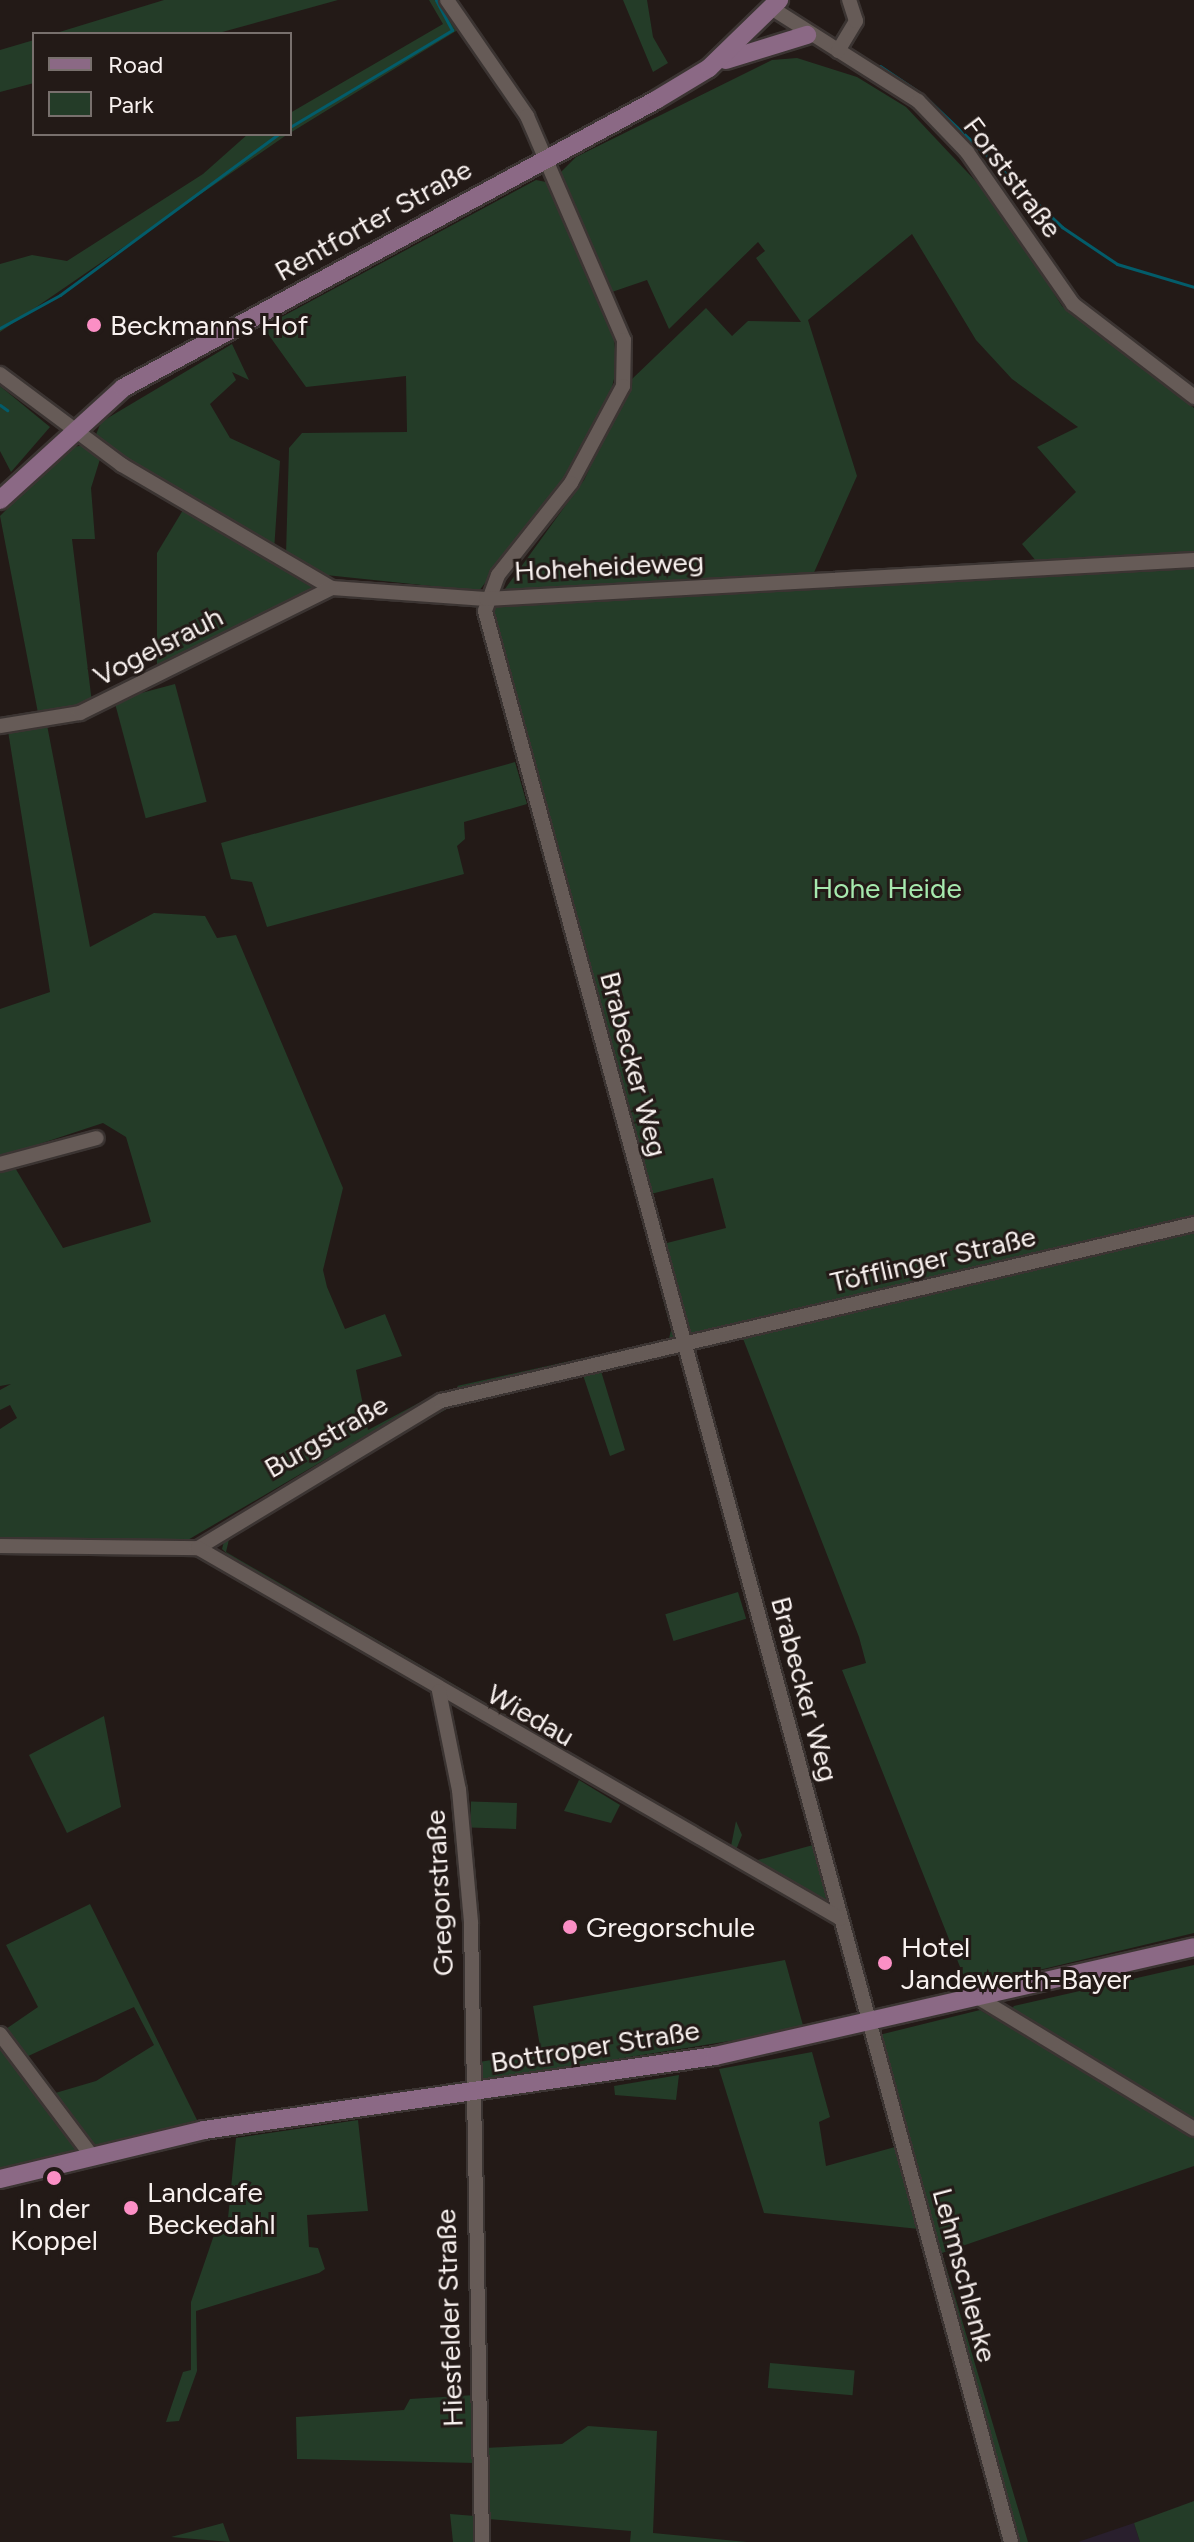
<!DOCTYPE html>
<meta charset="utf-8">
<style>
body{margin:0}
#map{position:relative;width:1194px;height:2542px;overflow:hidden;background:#231a17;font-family:Figtree,sans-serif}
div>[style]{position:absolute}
.commercial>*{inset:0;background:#291f2d}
.green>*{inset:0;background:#243c28;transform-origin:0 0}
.stream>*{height:3px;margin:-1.5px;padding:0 1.5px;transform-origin:1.5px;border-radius:1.5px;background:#035c6a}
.roads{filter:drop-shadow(2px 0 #3b3432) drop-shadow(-2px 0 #3b3432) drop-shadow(0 2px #3b3432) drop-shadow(0 -2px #3b3432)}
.minor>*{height:14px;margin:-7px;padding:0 7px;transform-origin:7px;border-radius:7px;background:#665b57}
.major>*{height:18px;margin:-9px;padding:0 9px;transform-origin:9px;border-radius:9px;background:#8b6985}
.dots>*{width:22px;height:22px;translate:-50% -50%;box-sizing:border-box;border:4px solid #231a17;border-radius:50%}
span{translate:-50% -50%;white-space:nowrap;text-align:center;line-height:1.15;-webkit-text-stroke:6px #231a17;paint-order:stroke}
.street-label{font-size:28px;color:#f8f1ef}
.poi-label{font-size:28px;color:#f8f1ef}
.left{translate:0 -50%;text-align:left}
.park-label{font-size:28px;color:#a6e9ae}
.legend{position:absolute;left:32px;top:32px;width:260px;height:104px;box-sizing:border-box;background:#231a17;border:2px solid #78706d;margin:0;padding:10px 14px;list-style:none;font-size:24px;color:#f8f1ef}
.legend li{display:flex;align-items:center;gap:16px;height:40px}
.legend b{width:40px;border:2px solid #78706d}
</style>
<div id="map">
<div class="commercial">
<div style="clip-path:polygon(1134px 2523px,1140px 2542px,1078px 2542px)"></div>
</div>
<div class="green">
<div style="clip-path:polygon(164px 0,338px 0,215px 34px,53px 34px)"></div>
<div style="clip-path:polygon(429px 0,442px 0,461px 28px,290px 133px,290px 113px,443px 24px)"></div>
<div style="clip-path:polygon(623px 0,647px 0,653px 37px,668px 63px,653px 72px)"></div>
<div style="clip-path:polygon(34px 40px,34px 83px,0 92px,0 50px)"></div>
<div style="clip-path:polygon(797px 58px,857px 77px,906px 107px,999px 206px,1062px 306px,1194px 408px,1194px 554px,1041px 567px,1022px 544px,1076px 492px,1037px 447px,1078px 427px,1012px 379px,976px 340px,912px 234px,808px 320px,857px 476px,812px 577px,502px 593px,584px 480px,632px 379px,706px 308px,732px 336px,748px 321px,801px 322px,756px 258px,765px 251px,758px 242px,669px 329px,647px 280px,609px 293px,559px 174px,576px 157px,772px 60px)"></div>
<div style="clip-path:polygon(248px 134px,288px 134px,0 332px,0 264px,32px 255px,67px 261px,203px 174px)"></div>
<div style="clip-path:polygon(536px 180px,546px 182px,614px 339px,617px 367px,609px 399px,566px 476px,479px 591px,316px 574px,286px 555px,289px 448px,302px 433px,407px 432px,406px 376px,306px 387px,263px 327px)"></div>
<div style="clip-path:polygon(232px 344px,249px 380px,232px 372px,236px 380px,210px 404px,230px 438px,280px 461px,274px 551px,95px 437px,101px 422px)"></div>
<div style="clip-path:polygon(0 386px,50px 427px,11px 472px,0 451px)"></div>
<div style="clip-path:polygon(84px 445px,101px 456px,91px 488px,95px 539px,72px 539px,92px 703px,38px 713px,0 516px,68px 448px)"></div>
<div style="clip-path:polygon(183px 510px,315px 589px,157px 672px,157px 553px)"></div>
<div style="clip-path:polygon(1194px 561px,1194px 1933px,968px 1987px,842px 1670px,866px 1663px,859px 1637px,742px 1336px,872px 1295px,687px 1335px,663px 1244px,726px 1228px,713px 1178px,651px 1194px,491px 604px)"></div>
<div style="left:175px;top:684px;width:122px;height:63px;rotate:75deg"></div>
<div style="clip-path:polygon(47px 725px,90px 947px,154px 913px,205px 916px,217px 938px,236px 935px,343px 1188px,323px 1270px,327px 1287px,345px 1329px,385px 1314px,402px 1356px,356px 1370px,368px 1430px,447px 1388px,186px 1541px,0 1542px,0 1429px,17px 1418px,10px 1405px,0 1410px,0 1390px,11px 1384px,0 1386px,0 1170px,14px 1166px,63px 1248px,151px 1222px,126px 1137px,103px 1123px,0 1157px,0 1009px,50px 992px,8px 731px)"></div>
<div style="clip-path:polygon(515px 762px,527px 804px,464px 822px,465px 839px,457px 846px,464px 874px,267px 927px,252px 882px,231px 879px,221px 843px)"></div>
<div style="clip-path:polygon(545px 851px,676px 1334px,670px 1342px,462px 1390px,457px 1386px,669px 1339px,671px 1330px)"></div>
<div style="clip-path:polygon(637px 1358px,601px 1371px,625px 1450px,610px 1456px,583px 1375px,456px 1404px,259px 1512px,231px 1531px,226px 1552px,731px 1846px,736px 1821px,742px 1835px,734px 1855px,247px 1572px,222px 1549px,227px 1530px,440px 1406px)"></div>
<div style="left:738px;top:1592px;width:28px;height:76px;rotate:73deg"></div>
<div style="clip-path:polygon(104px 1716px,121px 1807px,67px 1833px,29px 1755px)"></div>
<div style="clip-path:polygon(579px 1780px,620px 1805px,611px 1823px,564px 1811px)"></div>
<div style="left:517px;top:1803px;width:26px;height:46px;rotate:92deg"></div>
<div style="clip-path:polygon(813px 1845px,828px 1898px,820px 1905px,747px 1863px)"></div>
<div style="clip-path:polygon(90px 1904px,197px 2120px,95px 2148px,52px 2094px,96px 2081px,154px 2045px,134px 2007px,24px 2058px,3px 2031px,38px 2007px,6px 1945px)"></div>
<div style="clip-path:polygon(785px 1960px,804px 2029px,480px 2081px,479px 2062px,541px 2052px,533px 2006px)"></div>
<div style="clip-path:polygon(1194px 1965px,1194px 2120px,1008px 2013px,1014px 2006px)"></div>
<div style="clip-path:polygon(980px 2010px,1194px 2134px,1194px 2166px,942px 2253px,1028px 2542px,1017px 2542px,879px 2035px)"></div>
<div style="clip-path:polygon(0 2041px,79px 2145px,79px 2152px,0 2173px)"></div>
<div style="clip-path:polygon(812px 2052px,830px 2117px,819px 2122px,826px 2166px,895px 2147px,919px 2229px,764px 2213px,719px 2069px)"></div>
<div style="clip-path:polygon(679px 2075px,676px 2100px,615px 2095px,614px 2086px)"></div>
<div style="clip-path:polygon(358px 2120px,368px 2211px,307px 2215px,309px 2247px,318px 2248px,325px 2269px,319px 2273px,196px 2311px,197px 2371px,179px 2421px,166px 2422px,183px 2372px,191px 2370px,191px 2302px,214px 2235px,228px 2218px,236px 2138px)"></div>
<div style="left:770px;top:2363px;width:85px;height:25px;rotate:5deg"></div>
<div style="clip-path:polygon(475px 2395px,475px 2463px,297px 2459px,296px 2417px,404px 2410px,410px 2399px)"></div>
<div style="clip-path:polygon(588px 2426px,657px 2431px,653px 2533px,747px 2542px,630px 2542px,631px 2531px,488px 2519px,484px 2448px,562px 2444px)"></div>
<div style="clip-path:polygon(1194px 2501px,1194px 2542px,1140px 2542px,1134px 2523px)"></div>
<div style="clip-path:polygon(450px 2514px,475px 2516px,476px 2542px,453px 2542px)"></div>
<div style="clip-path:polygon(223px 2523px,230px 2542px,171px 2537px)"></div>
</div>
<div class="stream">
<div style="left:880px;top:66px;width:52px;rotate:34deg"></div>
<div style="left:923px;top:95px;width:192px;rotate:43.5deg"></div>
<div style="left:1062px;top:227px;width:66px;rotate:33.9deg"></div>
<div style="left:1117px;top:264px;width:80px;rotate:16.6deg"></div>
<div style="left:290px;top:127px;width:189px;rotate:-30.9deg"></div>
<div style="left:452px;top:30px;width:34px;rotate:-118deg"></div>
<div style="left:0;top:328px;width:68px;rotate:-28.8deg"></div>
<div style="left:60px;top:295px;width:271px;rotate:-36.4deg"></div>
<div style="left:0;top:405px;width:9px;rotate:36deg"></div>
</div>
<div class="roads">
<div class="minor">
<div style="left:447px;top:0;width:141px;rotate:55.4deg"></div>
<div style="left:527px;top:116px;width:244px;rotate:66.6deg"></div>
<div style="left:624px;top:340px;width:46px;rotate:91.2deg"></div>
<div style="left:623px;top:386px;width:110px;rotate:118.2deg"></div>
<div style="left:571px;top:483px;width:117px;rotate:128.4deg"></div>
<div style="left:498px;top:575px;width:38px;rotate:110deg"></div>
<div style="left:485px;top:611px;width:2001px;rotate:74.76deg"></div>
<div style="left:773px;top:9px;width:172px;rotate:32.4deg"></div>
<div style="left:918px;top:101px;width:71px;rotate:46.1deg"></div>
<div style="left:967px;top:152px;width:185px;rotate:55.1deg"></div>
<div style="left:1073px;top:304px;width:153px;rotate:37.5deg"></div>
<div style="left:838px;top:51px;width:35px;rotate:-59deg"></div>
<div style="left:856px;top:21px;width:22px;rotate:-108deg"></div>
<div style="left:0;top:374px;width:152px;rotate:36.7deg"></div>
<div style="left:122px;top:465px;width:243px;rotate:30.4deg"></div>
<div style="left:332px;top:588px;width:154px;rotate:4.1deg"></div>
<div style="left:486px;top:599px;width:709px;rotate:-3.15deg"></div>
<div style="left:0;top:726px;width:81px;rotate:-9.2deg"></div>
<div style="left:80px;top:713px;width:281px;rotate:-26.4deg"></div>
<div style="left:0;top:1164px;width:100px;rotate:-15deg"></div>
<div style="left:0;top:1546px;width:198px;rotate:0.6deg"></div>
<div style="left:198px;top:1548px;width:284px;rotate:-31.2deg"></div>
<div style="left:441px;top:1401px;width:774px;rotate:-13.23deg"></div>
<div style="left:198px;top:1548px;width:742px;rotate:29.98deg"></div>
<div style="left:439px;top:1691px;width:101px;rotate:78.6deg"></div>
<div style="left:459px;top:1790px;width:134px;rotate:84.8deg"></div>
<div style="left:471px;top:1923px;width:619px;rotate:88.98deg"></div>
<div style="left:977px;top:1997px;width:254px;rotate:31.3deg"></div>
<div style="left:0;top:2034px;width:153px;rotate:53deg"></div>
</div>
<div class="major">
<div style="left:726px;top:60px;width:85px;rotate:-17.2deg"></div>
<div style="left:0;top:500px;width:166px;rotate:-42.3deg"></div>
<div style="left:123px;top:388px;width:606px;rotate:-28.38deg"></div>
<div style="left:656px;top:100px;width:62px;rotate:-31.1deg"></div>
<div style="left:709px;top:68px;width:98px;rotate:-44.2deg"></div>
<div style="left:0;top:2179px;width:210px;rotate:-13.5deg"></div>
<div style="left:204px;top:2130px;width:516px;rotate:-8.24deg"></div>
<div style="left:715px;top:2056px;width:491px;rotate:-12.8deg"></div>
</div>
</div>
<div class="dots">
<div style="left:94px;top:325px;background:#fb8fc5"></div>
<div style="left:570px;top:1927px;background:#fb8fc5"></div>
<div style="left:885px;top:1963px;background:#fb8fc5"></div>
<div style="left:54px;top:2178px;background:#fb8fc5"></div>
<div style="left:131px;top:2208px;background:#fb8fc5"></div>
</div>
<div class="street-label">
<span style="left:1013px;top:177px;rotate:53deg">Forststraße</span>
<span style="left:373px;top:220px;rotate:-29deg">Rentforter Straße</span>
<span style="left:609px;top:566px;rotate:-3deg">Hoheheideweg</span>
<span style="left:158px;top:646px;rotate:-27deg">Vogelsrauh</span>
<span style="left:634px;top:1064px;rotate:75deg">Brabecker Weg</span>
<span style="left:933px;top:1259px;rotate:-13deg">Töfflinger Straße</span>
<span style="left:326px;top:1436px;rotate:-30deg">Burgstraße</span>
<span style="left:805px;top:1689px;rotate:75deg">Brabecker Weg</span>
<span style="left:531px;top:1715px;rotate:30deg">Wiedau</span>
<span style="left:439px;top:1893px;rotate:-93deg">Gregorstraße</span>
<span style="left:595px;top:2046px;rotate:-9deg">Bottroper Straße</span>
<span style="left:965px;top:2275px;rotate:75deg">Lehmschlenke</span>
<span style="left:449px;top:2318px;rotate:-92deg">Hiesfelder Straße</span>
</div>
<div class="poi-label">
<span class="left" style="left:110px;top:325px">Beckmanns Hof</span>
<span class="left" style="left:586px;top:1927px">Gregorschule</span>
<span class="left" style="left:901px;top:1963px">Hotel<br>Jandewerth-Bayer</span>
<span class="left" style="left:147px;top:2208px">Landcafe<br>Beckedahl</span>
<span style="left:54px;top:2224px">In der<br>Koppel</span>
</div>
<div class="park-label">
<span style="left:887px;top:888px">Hohe Heide</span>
</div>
<ul class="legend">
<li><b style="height:10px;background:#8b6985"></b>Road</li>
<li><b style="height:22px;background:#243c28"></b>Park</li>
</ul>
</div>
